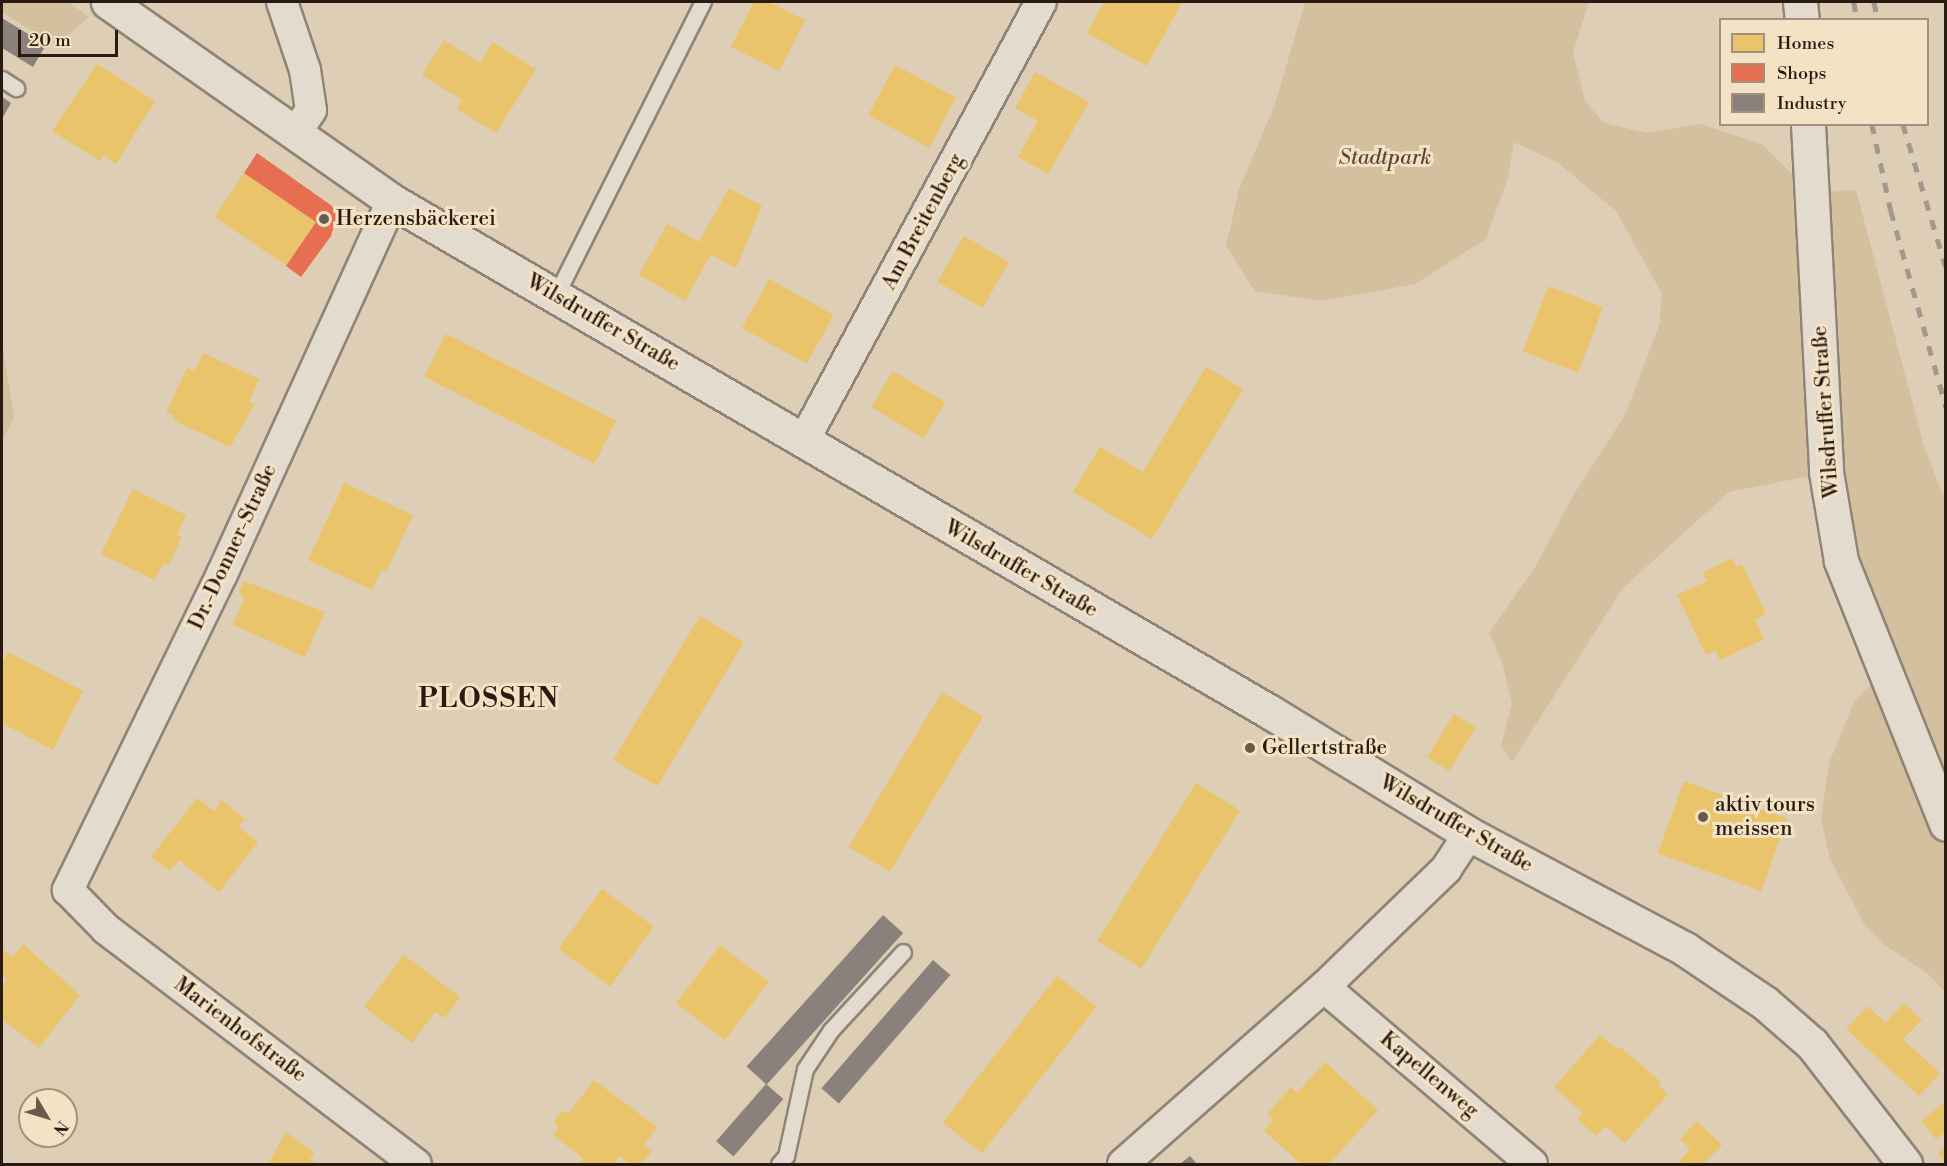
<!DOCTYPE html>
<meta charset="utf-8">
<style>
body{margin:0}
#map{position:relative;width:1947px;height:1166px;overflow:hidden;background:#ddceb5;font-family:"Libre Bodoni",serif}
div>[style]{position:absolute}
.green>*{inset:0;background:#d4c09e}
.homes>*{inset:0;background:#e9c46a;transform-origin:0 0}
.shops>*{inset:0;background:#e76f51}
.industry>*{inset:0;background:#8a817c;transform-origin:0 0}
.roads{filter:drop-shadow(2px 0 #8f8476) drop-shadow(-2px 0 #8f8476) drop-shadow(0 2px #8f8476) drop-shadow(0 -2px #8f8476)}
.lane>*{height:15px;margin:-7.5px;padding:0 7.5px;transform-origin:7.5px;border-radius:7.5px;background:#e3dcce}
.street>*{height:30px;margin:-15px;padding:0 15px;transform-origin:15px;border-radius:15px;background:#e3dcce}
.secondary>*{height:33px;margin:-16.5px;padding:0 16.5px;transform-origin:16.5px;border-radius:16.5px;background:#e3dcce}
.rail>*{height:4.5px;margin-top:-2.25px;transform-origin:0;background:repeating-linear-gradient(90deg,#a19990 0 10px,transparent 0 20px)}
.dots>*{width:16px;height:16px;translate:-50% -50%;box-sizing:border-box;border:3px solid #f3e2c4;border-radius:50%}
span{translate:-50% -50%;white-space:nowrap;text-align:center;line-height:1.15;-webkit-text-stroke:6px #f3e2c4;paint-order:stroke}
.park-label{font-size:21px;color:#5a4837;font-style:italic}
.poi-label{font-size:21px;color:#291a12}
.left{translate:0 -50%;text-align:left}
.street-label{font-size:21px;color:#291a12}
.district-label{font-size:27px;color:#291a12;font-weight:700;letter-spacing:1.5px}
.frame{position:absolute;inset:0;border:3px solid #291a12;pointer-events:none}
.legend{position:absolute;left:1719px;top:18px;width:210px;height:108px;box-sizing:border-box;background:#f3e2c4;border:2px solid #a2927d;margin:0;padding:8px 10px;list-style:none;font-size:18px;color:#291a12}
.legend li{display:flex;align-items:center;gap:12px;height:30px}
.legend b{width:30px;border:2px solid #a2927d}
.north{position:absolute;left:18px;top:1088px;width:60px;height:60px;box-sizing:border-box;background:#f3e2c4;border:2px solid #a2927d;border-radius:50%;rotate:128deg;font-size:16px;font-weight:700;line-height:24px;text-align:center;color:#291a12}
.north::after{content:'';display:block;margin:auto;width:21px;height:27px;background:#68594b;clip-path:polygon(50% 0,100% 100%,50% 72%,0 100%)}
.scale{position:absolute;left:18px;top:30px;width:100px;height:27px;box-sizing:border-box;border:3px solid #291a12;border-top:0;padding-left:8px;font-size:18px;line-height:21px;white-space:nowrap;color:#291a12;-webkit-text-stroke:4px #f3e2c4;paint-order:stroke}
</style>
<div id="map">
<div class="green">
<div style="clip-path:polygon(2px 2px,68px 2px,89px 17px,55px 46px,2px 12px)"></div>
<div style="clip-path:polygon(1305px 2px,1589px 2px,1573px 53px,1585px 101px,1604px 123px,1647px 133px,1700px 124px,1762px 144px,1811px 193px,1856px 190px,1924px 446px,1945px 500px,1945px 992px,1927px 973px,1883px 944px,1863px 922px,1830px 859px,1821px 819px,1829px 763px,1854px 702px,1883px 673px,1825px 473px,1729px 492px,1623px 588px,1512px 762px,1501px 745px,1512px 703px,1502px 662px,1489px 633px,1535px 567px,1574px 494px,1625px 415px,1660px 323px,1661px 292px,1616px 211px,1558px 163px,1514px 142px,1508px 178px,1486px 239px,1415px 284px,1321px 301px,1255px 291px,1226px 246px,1239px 189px,1275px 104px)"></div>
<div style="clip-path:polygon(2px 344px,14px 417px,2px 441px)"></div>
</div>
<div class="homes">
<div style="clip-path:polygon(754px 2px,769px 2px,805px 20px,779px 71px,731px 47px)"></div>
<div style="clip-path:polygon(1104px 2px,1182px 2px,1147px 66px,1087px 33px)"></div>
<div style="clip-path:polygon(444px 40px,480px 63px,493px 42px,536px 69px,496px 133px,457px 109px,462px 100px,422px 75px)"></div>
<div style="clip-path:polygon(97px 64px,155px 101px,116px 164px,103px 155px,100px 161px,52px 131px)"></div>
<div style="left:895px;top:65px;width:69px;height:57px;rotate:28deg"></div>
<div style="clip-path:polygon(1035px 72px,1089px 102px,1048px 174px,1018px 157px,1038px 121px,1015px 108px)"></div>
<div style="left:244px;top:173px;width:87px;height:53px;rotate:34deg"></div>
<div style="clip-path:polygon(729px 188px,762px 206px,736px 268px,711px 254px,685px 301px,639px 275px,667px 224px,699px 242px)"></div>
<div style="left:964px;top:236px;width:52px;height:53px;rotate:30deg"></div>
<div style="left:769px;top:279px;width:74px;height:56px;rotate:29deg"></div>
<div style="left:1548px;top:286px;width:59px;height:70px;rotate:21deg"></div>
<div style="left:446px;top:334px;width:191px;height:48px;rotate:27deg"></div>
<div style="clip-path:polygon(203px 353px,259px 379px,249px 402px,255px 404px,230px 447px,173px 420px,175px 416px,166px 412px,187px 368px,194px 371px)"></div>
<div style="clip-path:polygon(1206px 367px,1243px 389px,1152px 539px,1073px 492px,1100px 447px,1143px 472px)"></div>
<div style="left:893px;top:371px;width:61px;height:42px;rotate:31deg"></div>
<div style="clip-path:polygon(344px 483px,413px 515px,386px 572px,381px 570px,372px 590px,308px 560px)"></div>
<div style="clip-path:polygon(133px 489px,186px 515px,177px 535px,182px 537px,169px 565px,163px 563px,155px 580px,101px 554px)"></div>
<div style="clip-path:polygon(1732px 558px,1736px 567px,1742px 564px,1766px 614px,1755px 620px,1764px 639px,1720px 660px,1715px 650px,1706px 655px,1677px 595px,1707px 581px,1703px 572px)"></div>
<div style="clip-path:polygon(244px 581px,325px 612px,305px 657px,233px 625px,244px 599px,239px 591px)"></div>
<div style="left:700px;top:616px;width:51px;height:168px;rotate:31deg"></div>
<div style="clip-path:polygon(8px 652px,83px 691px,53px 750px,2px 723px,2px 663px)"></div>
<div style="left:942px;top:692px;width:48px;height:181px;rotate:31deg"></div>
<div style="left:1454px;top:714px;width:26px;height:51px;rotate:32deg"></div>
<div style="left:1684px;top:781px;width:110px;height:77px;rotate:20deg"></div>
<div style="left:1196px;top:783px;width:52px;height:186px;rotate:32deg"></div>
<div style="clip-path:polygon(197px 798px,214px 811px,222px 800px,245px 819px,238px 827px,258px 842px,219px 892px,179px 860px,170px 871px,151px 857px)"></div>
<div style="left:602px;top:889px;width:64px;height:74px;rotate:36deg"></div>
<div style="clip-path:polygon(23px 944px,80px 995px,39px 1048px,2px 1019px,2px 986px,7px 979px,2px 974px,2px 949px,12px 957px)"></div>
<div style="left:720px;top:945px;width:61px;height:73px;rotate:37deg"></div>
<div style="clip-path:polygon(404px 955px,460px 997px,444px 1018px,435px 1012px,412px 1043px,364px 1007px)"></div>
<div style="left:1057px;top:976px;width:50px;height:186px;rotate:38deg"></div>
<div style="clip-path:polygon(1904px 1003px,1922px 1020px,1903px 1039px,1940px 1073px,1919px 1096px,1846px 1029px,1868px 1006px,1885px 1023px)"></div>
<div style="clip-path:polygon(1600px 1035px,1617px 1049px,1619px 1046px,1661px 1082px,1658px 1085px,1668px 1094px,1625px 1143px,1605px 1126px,1596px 1136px,1577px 1119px,1583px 1113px,1554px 1087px)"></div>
<div style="clip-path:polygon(1325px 1062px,1378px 1110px,1329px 1164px,1301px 1164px,1264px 1131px,1273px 1120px,1267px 1114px,1291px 1087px,1297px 1093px)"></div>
<div style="clip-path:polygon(594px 1080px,657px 1127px,644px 1145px,652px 1151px,641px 1164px,629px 1164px,620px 1156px,614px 1164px,578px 1164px,583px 1158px,553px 1135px,558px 1128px,554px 1121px,562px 1111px,569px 1113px)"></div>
<div style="clip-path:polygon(1946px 1101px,1946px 1131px,1936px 1139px,1921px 1121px)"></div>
<div style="clip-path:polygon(1697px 1121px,1722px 1145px,1703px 1164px,1683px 1164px,1679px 1161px,1690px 1149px,1680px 1139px)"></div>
<div style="clip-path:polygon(286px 1132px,314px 1153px,310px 1159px,317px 1164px,268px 1164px)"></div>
<div style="clip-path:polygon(1946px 1147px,1946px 1161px,1938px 1153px)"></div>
</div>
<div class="shops">
<div style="clip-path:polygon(257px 153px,332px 206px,337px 215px,331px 236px,301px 277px,286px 266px,316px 222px,244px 173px)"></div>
</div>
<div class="industry">
<div style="clip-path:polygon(2px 18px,46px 45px,33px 67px,2px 48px)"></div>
<div style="clip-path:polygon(2px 97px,11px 103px,2px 119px)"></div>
<div style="left:883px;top:915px;width:27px;height:204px;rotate:42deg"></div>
<div style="left:933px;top:960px;width:23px;height:170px;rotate:41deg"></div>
<div style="left:766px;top:1084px;width:23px;height:76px;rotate:41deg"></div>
<div style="clip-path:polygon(1190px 1156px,1197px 1164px,1180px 1164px)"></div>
</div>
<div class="roads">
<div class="lane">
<div style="left:2px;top:79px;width:17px;rotate:33deg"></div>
<div style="left:556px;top:295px;width:328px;rotate:-63.4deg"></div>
<div style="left:779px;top:1164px;width:11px;rotate:-49deg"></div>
<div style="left:786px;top:1156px;width:89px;rotate:-77.7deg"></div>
<div style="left:805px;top:1069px;width:47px;rotate:-56.3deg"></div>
<div style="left:831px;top:1030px;width:106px;rotate:-47.3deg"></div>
</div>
<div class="street">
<div style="left:282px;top:2px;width:72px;rotate:71.3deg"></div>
<div style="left:305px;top:70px;width:40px;rotate:81.5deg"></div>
<div style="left:311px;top:110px;width:29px;rotate:124deg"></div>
<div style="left:392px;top:201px;width:410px;rotate:114.5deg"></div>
<div style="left:222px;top:574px;width:352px;rotate:116deg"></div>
<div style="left:68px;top:890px;width:54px;rotate:45.7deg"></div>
<div style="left:106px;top:929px;width:389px;rotate:37.2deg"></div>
<div style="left:803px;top:442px;width:500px;rotate:-61.59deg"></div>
<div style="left:1324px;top:987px;width:273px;rotate:40.4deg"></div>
<div style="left:1123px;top:1164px;width:268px;rotate:-41.4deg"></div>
<div style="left:1324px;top:987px;width:170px;rotate:-44deg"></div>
<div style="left:1446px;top:869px;width:42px;rotate:-56.7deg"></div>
</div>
<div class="secondary">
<div style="left:108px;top:2px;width:347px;rotate:35deg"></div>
<div style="left:392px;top:201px;width:1016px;rotate:30.2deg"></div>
<div style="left:1270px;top:712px;width:233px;rotate:31.5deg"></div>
<div style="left:1469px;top:834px;width:245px;rotate:28deg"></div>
<div style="left:1685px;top:949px;width:97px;rotate:34deg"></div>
<div style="left:1765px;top:1003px;width:62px;rotate:41.1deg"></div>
<div style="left:1812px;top:1044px;width:152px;rotate:52.2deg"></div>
<div style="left:1800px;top:2px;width:18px;rotate:84deg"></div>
<div style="left:1808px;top:124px;width:348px;rotate:87deg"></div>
<div style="left:1826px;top:472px;width:90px;rotate:80.4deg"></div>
<div style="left:1841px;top:561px;width:283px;rotate:68.2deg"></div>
</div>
</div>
<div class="rail">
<div style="left:1854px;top:2px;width:18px;rotate:81deg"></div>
<div style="left:1874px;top:2px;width:18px;rotate:77deg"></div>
<div style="left:1872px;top:124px;width:89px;rotate:77.7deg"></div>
<div style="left:1891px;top:211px;width:204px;rotate:74.3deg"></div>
<div style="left:1903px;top:124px;width:149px;rotate:73.3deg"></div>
</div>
<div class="dots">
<div style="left:324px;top:219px;background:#68594b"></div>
<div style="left:1250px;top:748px;background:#68594b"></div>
<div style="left:1703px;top:817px;background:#68594b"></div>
</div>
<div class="park-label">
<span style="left:1385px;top:158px">Stadtpark</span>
</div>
<div class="poi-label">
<span class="left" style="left:336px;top:219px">Herzensbäckerei</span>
<span class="left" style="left:1262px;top:748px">Gellertstraße</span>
<span class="left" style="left:1715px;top:817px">aktiv tours<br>meissen</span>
</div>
<div class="street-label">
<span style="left:923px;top:222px;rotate:-62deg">Am Breitenberg</span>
<span style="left:603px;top:323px;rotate:30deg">Wilsdruffer Straße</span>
<span style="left:1826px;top:412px;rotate:-94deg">Wilsdruffer Straße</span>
<span style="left:233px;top:547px;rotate:-65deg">Dr.-Donner-Straße</span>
<span style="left:1021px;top:569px;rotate:30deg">Wilsdruffer Straße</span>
<span style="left:1456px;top:824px;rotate:30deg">Wilsdruffer Straße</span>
<span style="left:240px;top:1030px;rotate:37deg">Marienhofstraße</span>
<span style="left:1429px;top:1075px;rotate:40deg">Kapellenweg</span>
</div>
<div class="district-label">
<span style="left:489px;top:700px">PLOSSEN</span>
</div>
<div class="frame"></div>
<ul class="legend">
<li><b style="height:16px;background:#e9c46a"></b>Homes</li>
<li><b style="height:16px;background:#e76f51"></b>Shops</li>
<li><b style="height:16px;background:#8a817c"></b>Industry</li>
</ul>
<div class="north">N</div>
<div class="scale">20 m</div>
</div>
